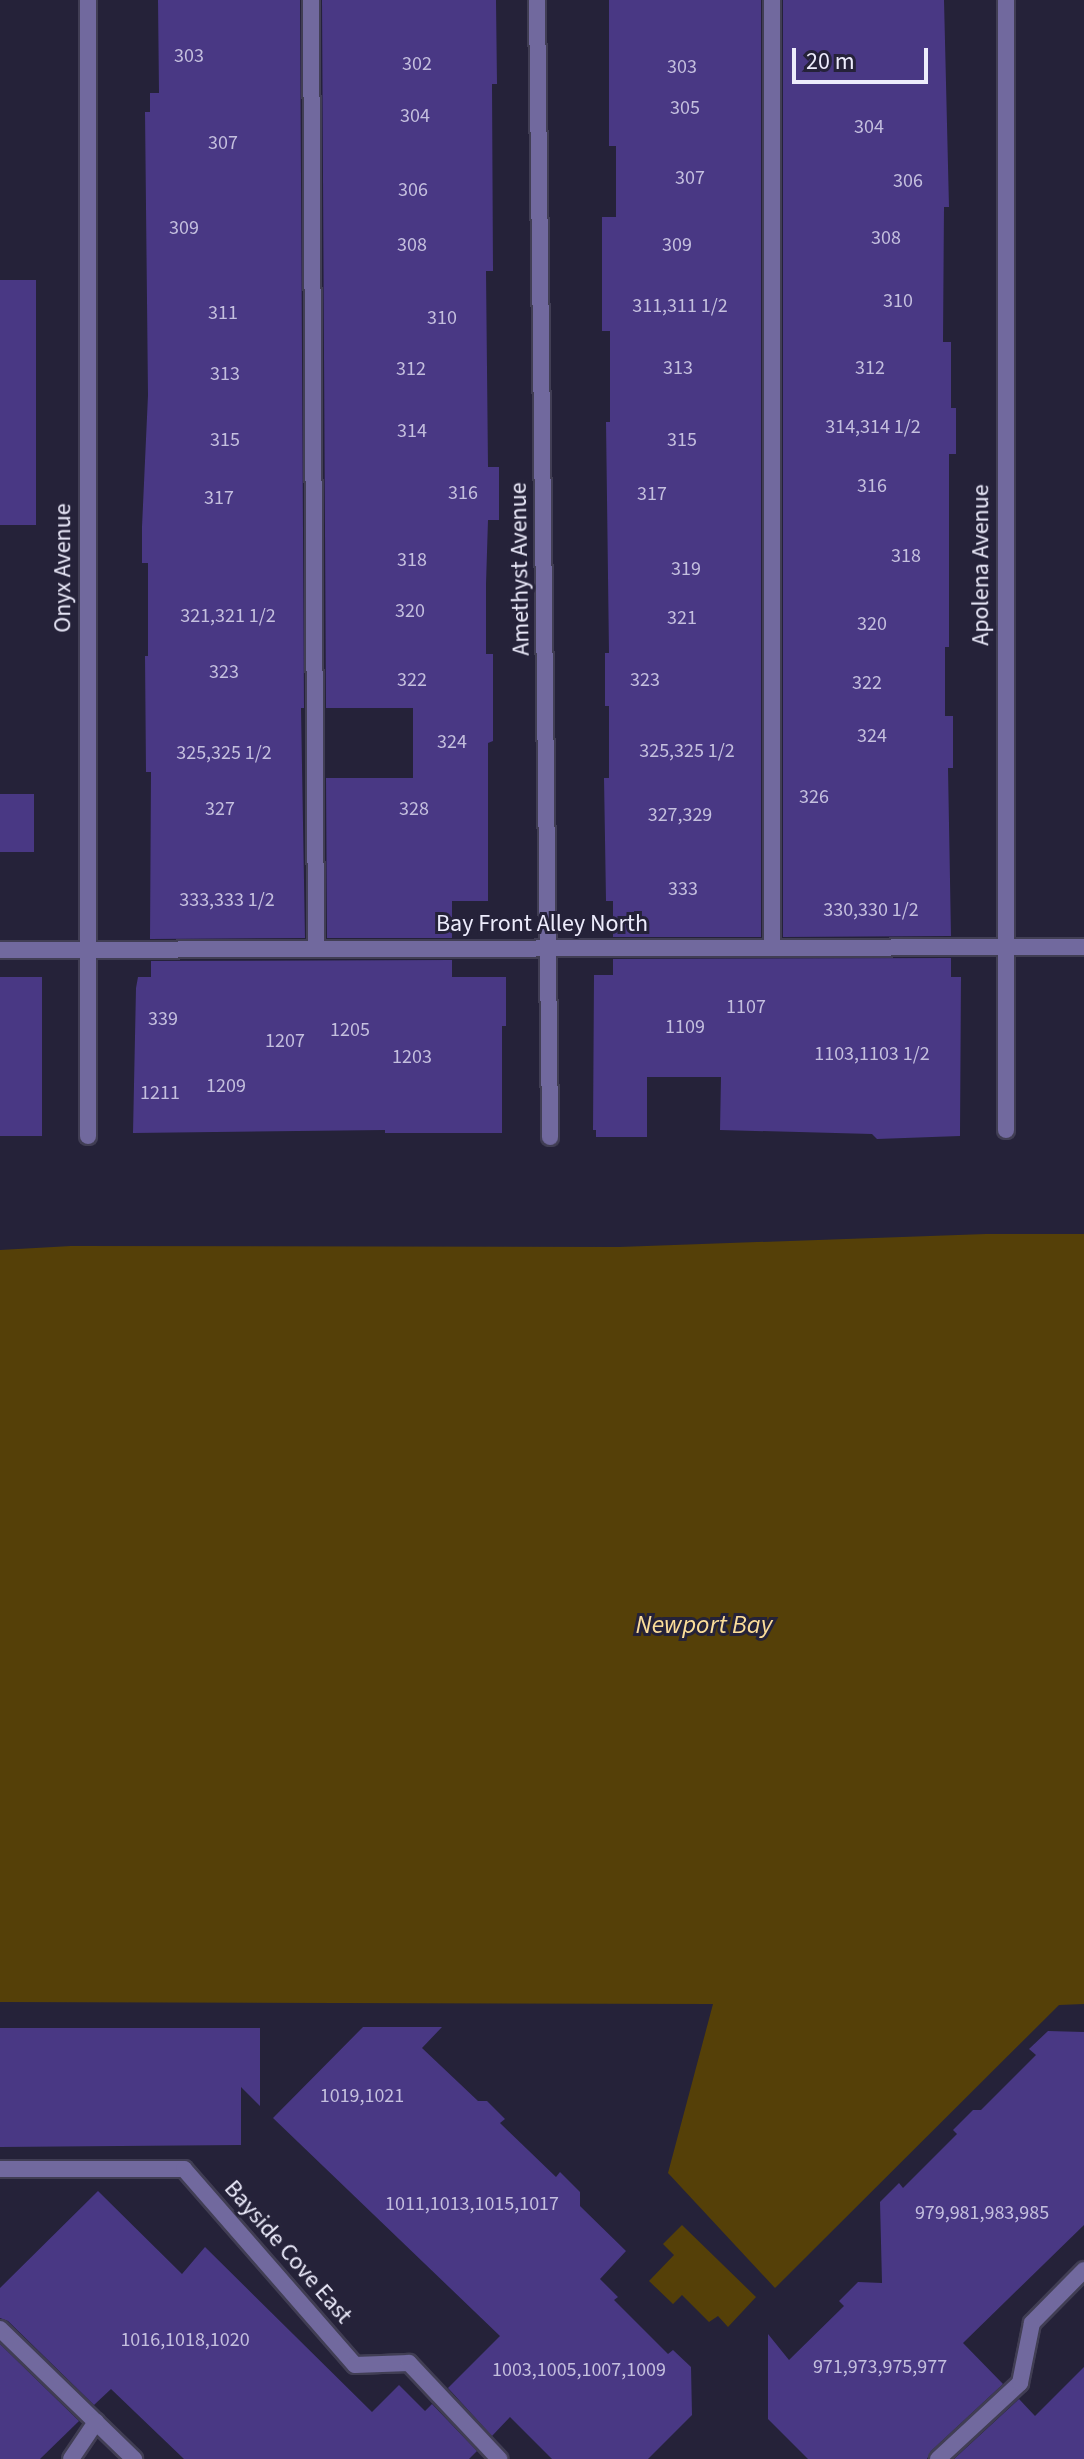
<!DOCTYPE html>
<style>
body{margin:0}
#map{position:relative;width:1084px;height:2459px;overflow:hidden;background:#252239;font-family:"Source Sans 3",sans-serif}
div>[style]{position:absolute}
.water>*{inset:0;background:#554008}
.building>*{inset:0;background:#493884;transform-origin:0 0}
.roads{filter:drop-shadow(2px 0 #413e54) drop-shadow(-2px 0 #413e54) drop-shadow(0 2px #413e54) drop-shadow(0 -2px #413e54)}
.service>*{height:16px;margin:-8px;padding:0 8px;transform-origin:8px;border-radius:8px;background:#71699e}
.minor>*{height:16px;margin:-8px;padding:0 8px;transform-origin:8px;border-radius:8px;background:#71699e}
span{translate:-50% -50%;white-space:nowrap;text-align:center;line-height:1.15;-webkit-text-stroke:6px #252239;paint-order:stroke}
.number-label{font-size:20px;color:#c4bfde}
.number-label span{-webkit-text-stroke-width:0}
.street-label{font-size:24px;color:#edecfc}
.water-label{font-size:26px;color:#fbdd99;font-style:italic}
.scale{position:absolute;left:792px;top:48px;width:136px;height:36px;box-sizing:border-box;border:4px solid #edecfc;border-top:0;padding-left:10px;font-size:24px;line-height:28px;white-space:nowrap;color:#edecfc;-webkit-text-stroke:6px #252239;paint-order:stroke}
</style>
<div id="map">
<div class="water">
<div style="clip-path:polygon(986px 1234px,1084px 1234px,1084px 2004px,1059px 2005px,775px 2288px,668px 2173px,713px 2004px,0 2002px,0 1250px,71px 1246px,619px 1247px)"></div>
<div style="clip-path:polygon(682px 2225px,756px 2297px,728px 2327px,718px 2316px,709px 2322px,682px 2295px,673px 2304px,649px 2281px,674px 2255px,663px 2244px)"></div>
</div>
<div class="building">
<div style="clip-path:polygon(158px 0,300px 0,304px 708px,301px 708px,305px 938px,150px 939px,151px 772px,146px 772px,145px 656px,148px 656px,148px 563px,142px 563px,142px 527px,148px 395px,145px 112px,150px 112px,150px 93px,159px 93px)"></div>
<div style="clip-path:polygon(322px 0,496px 0,497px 84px,492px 84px,493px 271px,486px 271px,488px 467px,499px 467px,499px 520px,488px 520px,486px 584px,486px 654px,493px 654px,493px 741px,488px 743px,488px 901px,452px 901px,452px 938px,327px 938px,326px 778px,413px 778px,413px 708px,326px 708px)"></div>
<div style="clip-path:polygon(609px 0,761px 0,761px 937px,613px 937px,613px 901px,606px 901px,604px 778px,609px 778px,609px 706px,605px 706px,605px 653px,609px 653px,606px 422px,610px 422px,610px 331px,602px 331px,602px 217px,616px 217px,616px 146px,609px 146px)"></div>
<div style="clip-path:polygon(783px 0,944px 0,949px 207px,944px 207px,943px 342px,951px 342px,951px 408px,956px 408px,956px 454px,949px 454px,949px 647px,945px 647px,945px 716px,953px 716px,953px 768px,948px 768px,951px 936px,783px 937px)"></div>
<div style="left:0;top:280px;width:36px;height:245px"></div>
<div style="left:0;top:794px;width:34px;height:58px"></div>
<div style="clip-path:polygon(951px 958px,951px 977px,961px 977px,960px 1136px,877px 1139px,872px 1134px,720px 1130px,721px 1077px,647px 1077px,647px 1137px,596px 1137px,596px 1130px,593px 1130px,594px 975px,613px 975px,613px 959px)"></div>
<div style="clip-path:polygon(452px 960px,452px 977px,506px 977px,506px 1026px,502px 1026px,502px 1133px,385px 1133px,385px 1130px,133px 1133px,136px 988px,138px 977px,151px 977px,151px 961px)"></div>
<div style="left:0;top:977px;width:42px;height:159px"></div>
<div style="clip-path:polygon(363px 2027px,442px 2027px,422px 2048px,478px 2101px,487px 2101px,505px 2119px,500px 2123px,556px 2177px,560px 2172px,580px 2192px,580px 2206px,626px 2251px,600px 2279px,618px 2297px,614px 2300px,668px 2354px,673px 2350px,691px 2367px,692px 2415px,648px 2459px,552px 2459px,510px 2417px,492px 2436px,448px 2388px,500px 2336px,273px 2118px)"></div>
<div style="clip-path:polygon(0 2028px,260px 2028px,260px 2106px,241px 2087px,241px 2145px,0 2147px)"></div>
<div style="clip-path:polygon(1048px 2031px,1084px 2032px,1084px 2225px,963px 2343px,1003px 2384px,931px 2451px,927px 2459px,808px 2459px,768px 2419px,768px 2334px,789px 2360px,844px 2306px,839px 2301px,858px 2282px,882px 2283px,880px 2202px,899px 2183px,903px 2188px,957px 2134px,953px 2130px,973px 2110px,981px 2110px,1036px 2055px,1029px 2049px)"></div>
<div style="clip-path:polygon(98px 2191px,182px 2274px,205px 2247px,372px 2412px,399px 2385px,425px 2411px,432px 2404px,477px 2451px,469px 2459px,184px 2459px,111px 2389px,94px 2405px,8px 2321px,0 2318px,0 2288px)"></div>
<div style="clip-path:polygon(0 2344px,79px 2421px,40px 2459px,0 2459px)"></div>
<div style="clip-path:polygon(1084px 2367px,1084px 2459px,954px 2459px,1019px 2399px,1035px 2416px)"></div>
</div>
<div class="roads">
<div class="service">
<div style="left:311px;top:0;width:949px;rotate:89.7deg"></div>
<div style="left:772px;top:947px;width:947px;rotate:-90deg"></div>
</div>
<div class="minor">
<div style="left:88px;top:0;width:1136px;rotate:90deg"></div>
<div style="left:537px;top:0;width:1137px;rotate:89.34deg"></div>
<div style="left:1006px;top:0;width:1130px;rotate:90deg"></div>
<div style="left:0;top:950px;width:1084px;rotate:-0.16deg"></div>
<div style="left:0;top:2169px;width:184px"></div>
<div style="left:184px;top:2169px;width:260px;rotate:48.9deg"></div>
<div style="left:355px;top:2365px;width:54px;rotate:-2.1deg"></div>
<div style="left:409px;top:2363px;width:132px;rotate:46.8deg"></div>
<div style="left:0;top:2329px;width:187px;rotate:44.1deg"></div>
<div style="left:71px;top:2459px;width:45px;rotate:-56deg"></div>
<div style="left:938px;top:2459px;width:112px;rotate:-42.8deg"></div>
<div style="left:1020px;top:2383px;width:61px;rotate:-78.7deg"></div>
<div style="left:1032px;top:2323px;width:74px;rotate:-45.5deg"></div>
</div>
</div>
<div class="number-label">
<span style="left:189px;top:56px">303</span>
<span style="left:417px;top:64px">302</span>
<span style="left:682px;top:67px">303</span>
<span style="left:685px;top:108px">305</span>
<span style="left:415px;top:116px">304</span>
<span style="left:869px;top:127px">304</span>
<span style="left:223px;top:143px">307</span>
<span style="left:690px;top:178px">307</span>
<span style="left:908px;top:181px">306</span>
<span style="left:413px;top:190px">306</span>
<span style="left:184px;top:228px">309</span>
<span style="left:886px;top:238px">308</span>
<span style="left:412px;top:245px">308</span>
<span style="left:677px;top:245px">309</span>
<span style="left:898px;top:301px">310</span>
<span style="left:680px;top:306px">311,311 1/2</span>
<span style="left:223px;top:313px">311</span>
<span style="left:442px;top:318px">310</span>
<span style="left:678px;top:368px">313</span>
<span style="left:870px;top:368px">312</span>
<span style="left:411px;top:369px">312</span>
<span style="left:225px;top:374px">313</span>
<span style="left:873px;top:427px">314,314 1/2</span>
<span style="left:412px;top:431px">314</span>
<span style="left:225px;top:440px">315</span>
<span style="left:682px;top:440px">315</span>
<span style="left:872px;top:486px">316</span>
<span style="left:463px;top:493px">316</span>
<span style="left:652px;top:494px">317</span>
<span style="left:219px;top:498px">317</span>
<span style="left:906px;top:556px">318</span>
<span style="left:412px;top:560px">318</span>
<span style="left:686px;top:569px">319</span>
<span style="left:410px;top:611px">320</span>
<span style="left:228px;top:616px">321,321 1/2</span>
<span style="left:682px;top:618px">321</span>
<span style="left:872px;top:624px">320</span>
<span style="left:224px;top:672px">323</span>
<span style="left:412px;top:680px">322</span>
<span style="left:645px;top:680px">323</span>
<span style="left:867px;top:683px">322</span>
<span style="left:872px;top:736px">324</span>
<span style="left:452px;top:742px">324</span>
<span style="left:687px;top:751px">325,325 1/2</span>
<span style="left:224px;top:753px">325,325 1/2</span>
<span style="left:814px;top:797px">326</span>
<span style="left:220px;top:809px">327</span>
<span style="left:414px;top:809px">328</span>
<span style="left:680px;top:815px">327,329</span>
<span style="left:683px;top:889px">333</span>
<span style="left:227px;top:900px">333,333 1/2</span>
<span style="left:871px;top:910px">330,330 1/2</span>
<span style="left:746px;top:1007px">1107</span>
<span style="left:163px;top:1019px">339</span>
<span style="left:685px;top:1027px">1109</span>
<span style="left:350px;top:1030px">1205</span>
<span style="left:285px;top:1041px">1207</span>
<span style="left:872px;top:1054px">1103,1103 1/2</span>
<span style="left:412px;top:1057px">1203</span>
<span style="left:226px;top:1086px">1209</span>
<span style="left:160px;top:1093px">1211</span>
<span style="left:362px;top:2096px">1019,1021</span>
<span style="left:472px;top:2204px">1011,1013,1015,1017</span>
<span style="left:982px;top:2213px">979,981,983,985</span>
<span style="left:185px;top:2340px">1016,1018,1020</span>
<span style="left:880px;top:2367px">971,973,975,977</span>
<span style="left:579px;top:2370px">1003,1005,1007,1009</span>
</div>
<div class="street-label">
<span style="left:981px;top:565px;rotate:-90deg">Apolena Avenue</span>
<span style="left:63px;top:568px;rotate:-90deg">Onyx Avenue</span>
<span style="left:520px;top:569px;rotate:-91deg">Amethyst Avenue</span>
<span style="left:542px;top:924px">Bay Front Alley North</span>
<span style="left:288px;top:2252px;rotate:49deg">Bayside Cove East</span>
</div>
<div class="water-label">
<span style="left:704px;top:1625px">Newport Bay</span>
</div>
<div class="scale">20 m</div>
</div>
